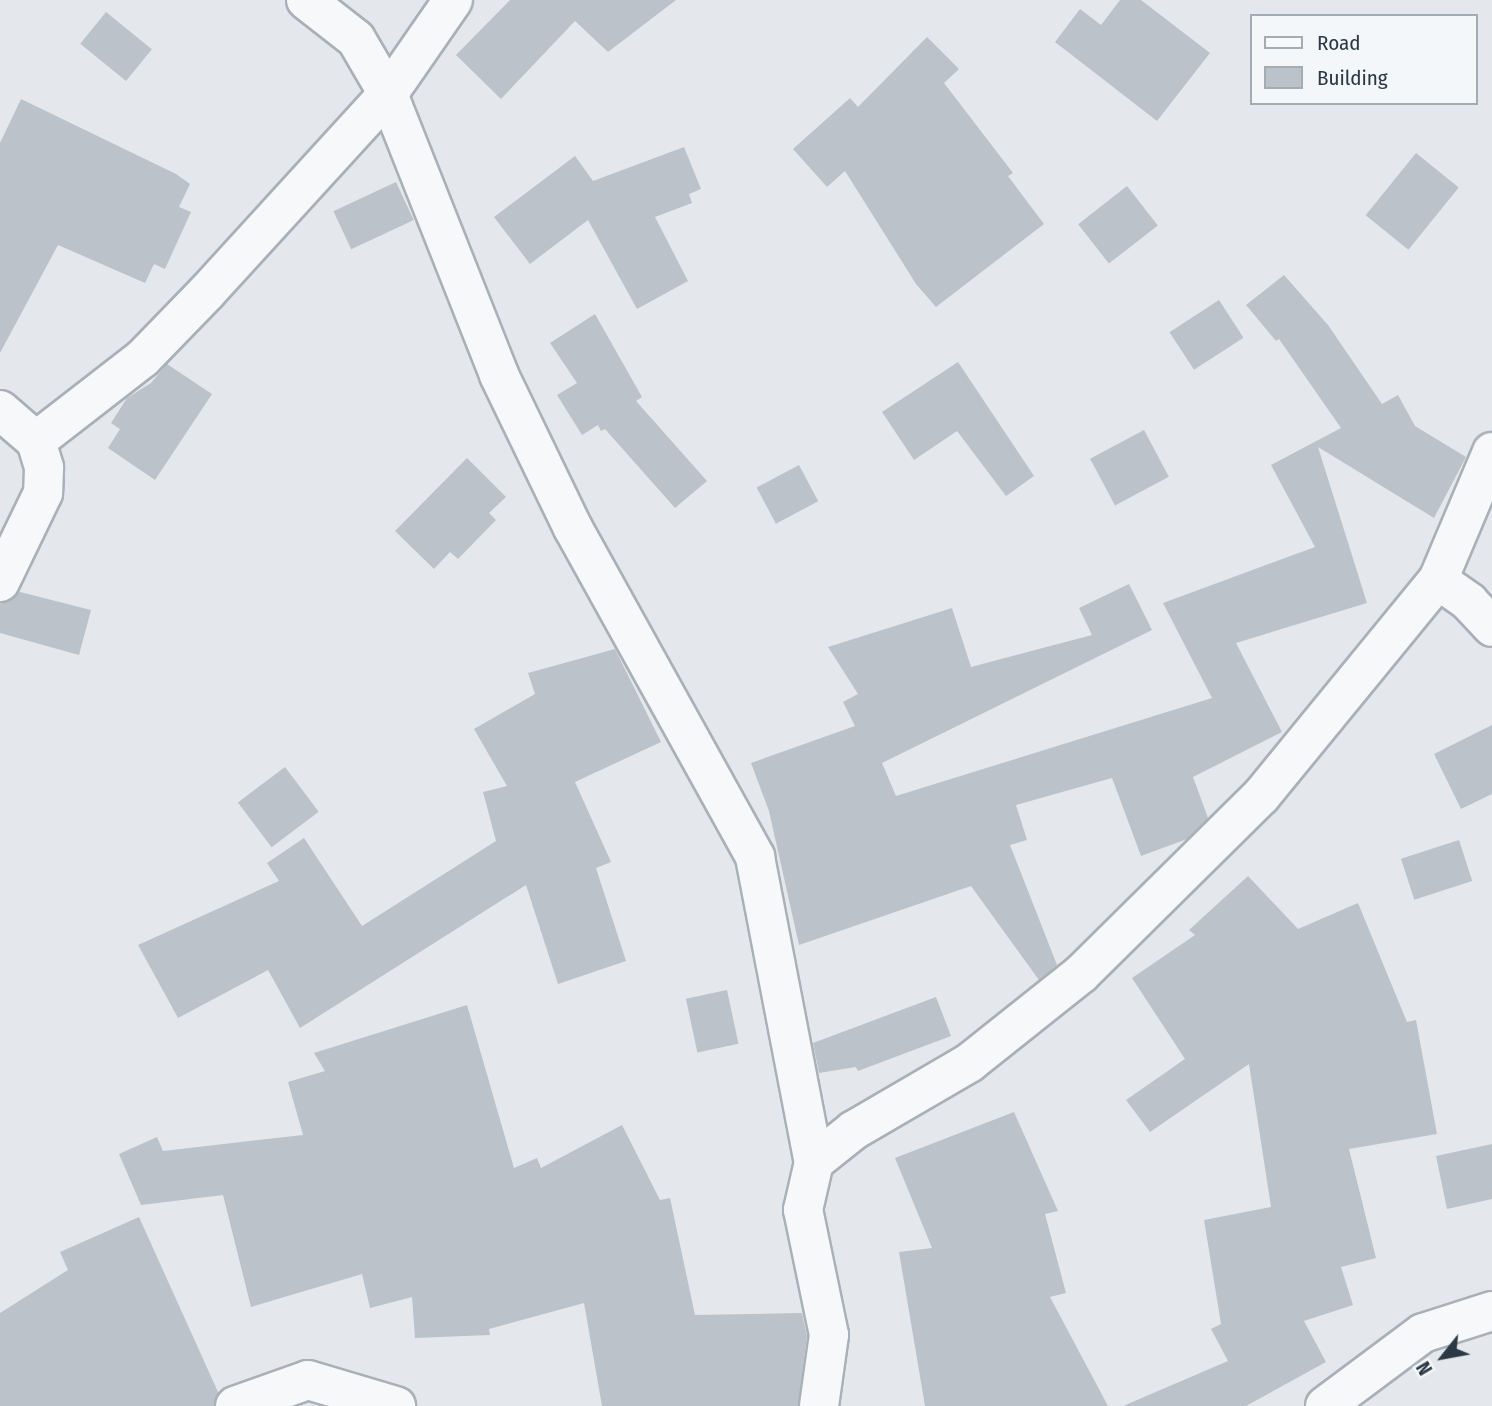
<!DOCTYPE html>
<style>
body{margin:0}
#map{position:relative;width:1492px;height:1406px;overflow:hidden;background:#e4e8ec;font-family:"Fira Sans Condensed",sans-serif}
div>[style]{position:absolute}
.building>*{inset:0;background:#bbc2ca;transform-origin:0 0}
.roads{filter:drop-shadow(2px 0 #a9b0b7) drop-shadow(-2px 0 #a9b0b7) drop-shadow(0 2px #a9b0b7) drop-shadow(0 -2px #a9b0b7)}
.street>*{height:38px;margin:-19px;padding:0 19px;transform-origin:19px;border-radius:19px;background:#f7f8fa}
span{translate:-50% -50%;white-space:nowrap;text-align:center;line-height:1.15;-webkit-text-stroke:6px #f4f7f9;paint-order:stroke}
.legend{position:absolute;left:1250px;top:14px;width:228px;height:91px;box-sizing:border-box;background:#f4f7f9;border:2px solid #a4abb1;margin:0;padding:9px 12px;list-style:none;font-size:21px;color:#2b3845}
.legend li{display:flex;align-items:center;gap:14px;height:35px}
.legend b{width:35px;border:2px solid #a4abb1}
.north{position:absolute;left:1408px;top:1322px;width:70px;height:70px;-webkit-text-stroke:5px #f4f7f9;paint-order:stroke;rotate:239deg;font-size:19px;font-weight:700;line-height:28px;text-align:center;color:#2b3845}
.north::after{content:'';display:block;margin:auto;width:24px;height:32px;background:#2b3845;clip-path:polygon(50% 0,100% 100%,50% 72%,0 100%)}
</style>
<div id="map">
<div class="building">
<div style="clip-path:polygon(510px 0,676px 0,608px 52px,575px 21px,501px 99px,456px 55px)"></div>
<div style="clip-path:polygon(1120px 0,1141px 0,1210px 53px,1157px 121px,1055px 42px,1080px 9px,1101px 25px)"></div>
<div style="left:106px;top:12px;width:59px;height:41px;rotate:39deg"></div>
<div style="clip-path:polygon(927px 37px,959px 69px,944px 83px,1013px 173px,1008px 176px,1044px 224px,936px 307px,916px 284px,845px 171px,827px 187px,793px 149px,850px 98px,858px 107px)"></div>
<div style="clip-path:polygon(21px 99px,176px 174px,190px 184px,179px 207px,191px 212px,165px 269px,154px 264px,145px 283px,58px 245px,0 353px,0 143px)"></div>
<div style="clip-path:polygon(684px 147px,701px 189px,689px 194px,692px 203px,655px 217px,688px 281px,637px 309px,588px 220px,530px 264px,494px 217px,575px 156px,593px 181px)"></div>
<div style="left:1416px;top:153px;width:55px;height:80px;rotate:39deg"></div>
<div style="left:396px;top:182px;width:42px;height:69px;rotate:65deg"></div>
<div style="left:1127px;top:186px;width:50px;height:62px;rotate:52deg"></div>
<div style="clip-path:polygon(1284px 275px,1328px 325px,1382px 404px,1398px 395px,1415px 426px,1466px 457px,1434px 518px,1318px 447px,1367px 603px,1236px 643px,1282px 732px,1193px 777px,1208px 818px,1187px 839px,1141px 856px,1112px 778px,1016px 805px,1027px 840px,1010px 845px,1057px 965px,1039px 980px,971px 886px,799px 945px,769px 811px,751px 763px,855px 726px,843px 702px,858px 694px,828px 647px,952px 608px,971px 667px,1092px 635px,1079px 608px,1129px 584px,1152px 630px,882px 763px,896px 796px,1212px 698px,1163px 603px,1315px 547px,1271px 465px,1341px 428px,1279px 339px,1276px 341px,1246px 305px)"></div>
<div style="left:1219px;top:300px;width:45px;height:59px;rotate:57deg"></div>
<div style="clip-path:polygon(595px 314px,642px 397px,636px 401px,707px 481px,675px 508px,605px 429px,601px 431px,598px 425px,582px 435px,557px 395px,577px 383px,550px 343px)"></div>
<div style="clip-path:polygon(958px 362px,1034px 476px,1006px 496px,957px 431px,914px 460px,882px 412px)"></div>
<div style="clip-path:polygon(167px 364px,212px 394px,155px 480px,108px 448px,120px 429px,111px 423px,127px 398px,151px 383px)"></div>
<div style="left:1144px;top:430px;width:53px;height:61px;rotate:62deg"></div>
<div style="clip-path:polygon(467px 458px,506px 497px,489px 513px,496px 520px,458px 559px,450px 552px,434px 569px,395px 531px)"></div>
<div style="left:799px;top:465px;width:41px;height:48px;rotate:62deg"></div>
<div style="clip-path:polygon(20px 592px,91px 610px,79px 655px,0 633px,0 604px)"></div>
<div style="clip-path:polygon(615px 649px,661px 742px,575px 782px,611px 862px,596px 868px,626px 961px,558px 984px,526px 885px,300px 1028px,268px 970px,178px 1018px,138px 945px,279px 881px,267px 863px,304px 838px,362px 926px,496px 841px,483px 792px,507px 786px,474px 729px,535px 694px,528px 673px)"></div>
<div style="clip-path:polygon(1492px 725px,1492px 794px,1461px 809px,1434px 754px)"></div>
<div style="left:285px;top:767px;width:56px;height:59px;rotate:53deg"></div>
<div style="left:1459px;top:840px;width:43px;height:61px;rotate:72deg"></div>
<div style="clip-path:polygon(1248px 876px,1298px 929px,1358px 903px,1407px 1022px,1416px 1020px,1437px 1134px,1349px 1149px,1376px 1258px,1341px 1267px,1353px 1305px,1304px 1321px,1326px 1362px,1246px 1406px,1123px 1406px,1228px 1361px,1211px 1329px,1221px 1324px,1204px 1220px,1271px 1207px,1249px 1064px,1150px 1132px,1126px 1100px,1185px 1059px,1132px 978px,1195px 935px,1189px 930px)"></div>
<div style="left:727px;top:990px;width:55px;height:42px;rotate:78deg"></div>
<div style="clip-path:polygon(936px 997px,951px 1036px,858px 1071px,856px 1067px,819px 1073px,813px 1043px)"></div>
<div style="clip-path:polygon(467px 1005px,514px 1168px,537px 1158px,541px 1168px,622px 1125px,660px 1200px,670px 1198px,695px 1315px,802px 1313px,807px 1336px,798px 1406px,602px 1406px,584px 1303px,489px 1329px,490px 1335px,415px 1338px,412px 1297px,370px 1308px,362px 1274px,251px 1307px,223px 1195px,141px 1205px,119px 1154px,157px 1137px,163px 1151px,303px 1135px,288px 1082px,325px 1071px,314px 1053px)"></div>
<div style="clip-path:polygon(1014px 1112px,1058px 1211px,1045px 1214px,1066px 1293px,1050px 1297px,1108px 1406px,925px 1406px,899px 1252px,932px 1248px,895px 1158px)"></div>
<div style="clip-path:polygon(1492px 1144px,1492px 1199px,1447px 1209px,1436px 1156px)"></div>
<div style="clip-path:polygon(139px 1217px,218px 1392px,214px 1406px,0 1406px,0 1313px,68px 1270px,60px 1252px)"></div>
</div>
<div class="roads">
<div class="street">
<div style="left:306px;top:0;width:63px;rotate:38deg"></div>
<div style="left:356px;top:39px;width:64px;rotate:59.8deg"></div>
<div style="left:388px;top:94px;width:302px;rotate:68.4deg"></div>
<div style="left:499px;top:375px;width:170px;rotate:64.2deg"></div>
<div style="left:573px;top:528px;width:376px;rotate:61deg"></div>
<div style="left:755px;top:857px;width:311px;rotate:79.1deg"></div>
<div style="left:0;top:410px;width:48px;rotate:40.7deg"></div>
<div style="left:36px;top:441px;width:28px;rotate:73deg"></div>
<div style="left:44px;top:468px;width:25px;rotate:92deg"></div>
<div style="left:43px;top:493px;width:99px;rotate:115.8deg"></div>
<div style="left:36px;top:441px;width:135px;rotate:-37.8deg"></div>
<div style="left:143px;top:358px;width:92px;rotate:-45.9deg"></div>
<div style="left:207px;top:292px;width:268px;rotate:-47.6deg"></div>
<div style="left:388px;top:94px;width:114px;rotate:-55.3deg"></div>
<div style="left:1438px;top:580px;width:38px;rotate:35deg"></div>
<div style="left:1469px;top:602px;width:34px;rotate:47deg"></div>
<div style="left:235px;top:1406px;width:77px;rotate:-19.6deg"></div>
<div style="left:308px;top:1380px;width:92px;rotate:16.5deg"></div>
<div style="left:819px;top:1406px;width:72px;rotate:-82deg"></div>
<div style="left:829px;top:1335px;width:128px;rotate:-101.7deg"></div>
<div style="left:803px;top:1210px;width:49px;rotate:-77.1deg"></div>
<div style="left:814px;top:1162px;width:51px;rotate:-38.7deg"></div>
<div style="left:854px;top:1130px;width:133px;rotate:-30.2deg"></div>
<div style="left:969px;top:1063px;width:143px;rotate:-38.5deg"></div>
<div style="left:1081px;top:974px;width:253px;rotate:-44.7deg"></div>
<div style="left:1261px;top:796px;width:279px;rotate:-50.7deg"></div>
<div style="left:1438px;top:580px;width:139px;rotate:-67.1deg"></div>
<div style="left:1325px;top:1406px;width:122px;rotate:-36.7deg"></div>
<div style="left:1423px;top:1333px;width:72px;rotate:-17.7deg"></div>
</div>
</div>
<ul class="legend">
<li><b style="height:9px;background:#f7f8fa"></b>Road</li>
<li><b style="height:19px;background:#bbc2ca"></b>Building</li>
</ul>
<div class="north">N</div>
</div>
